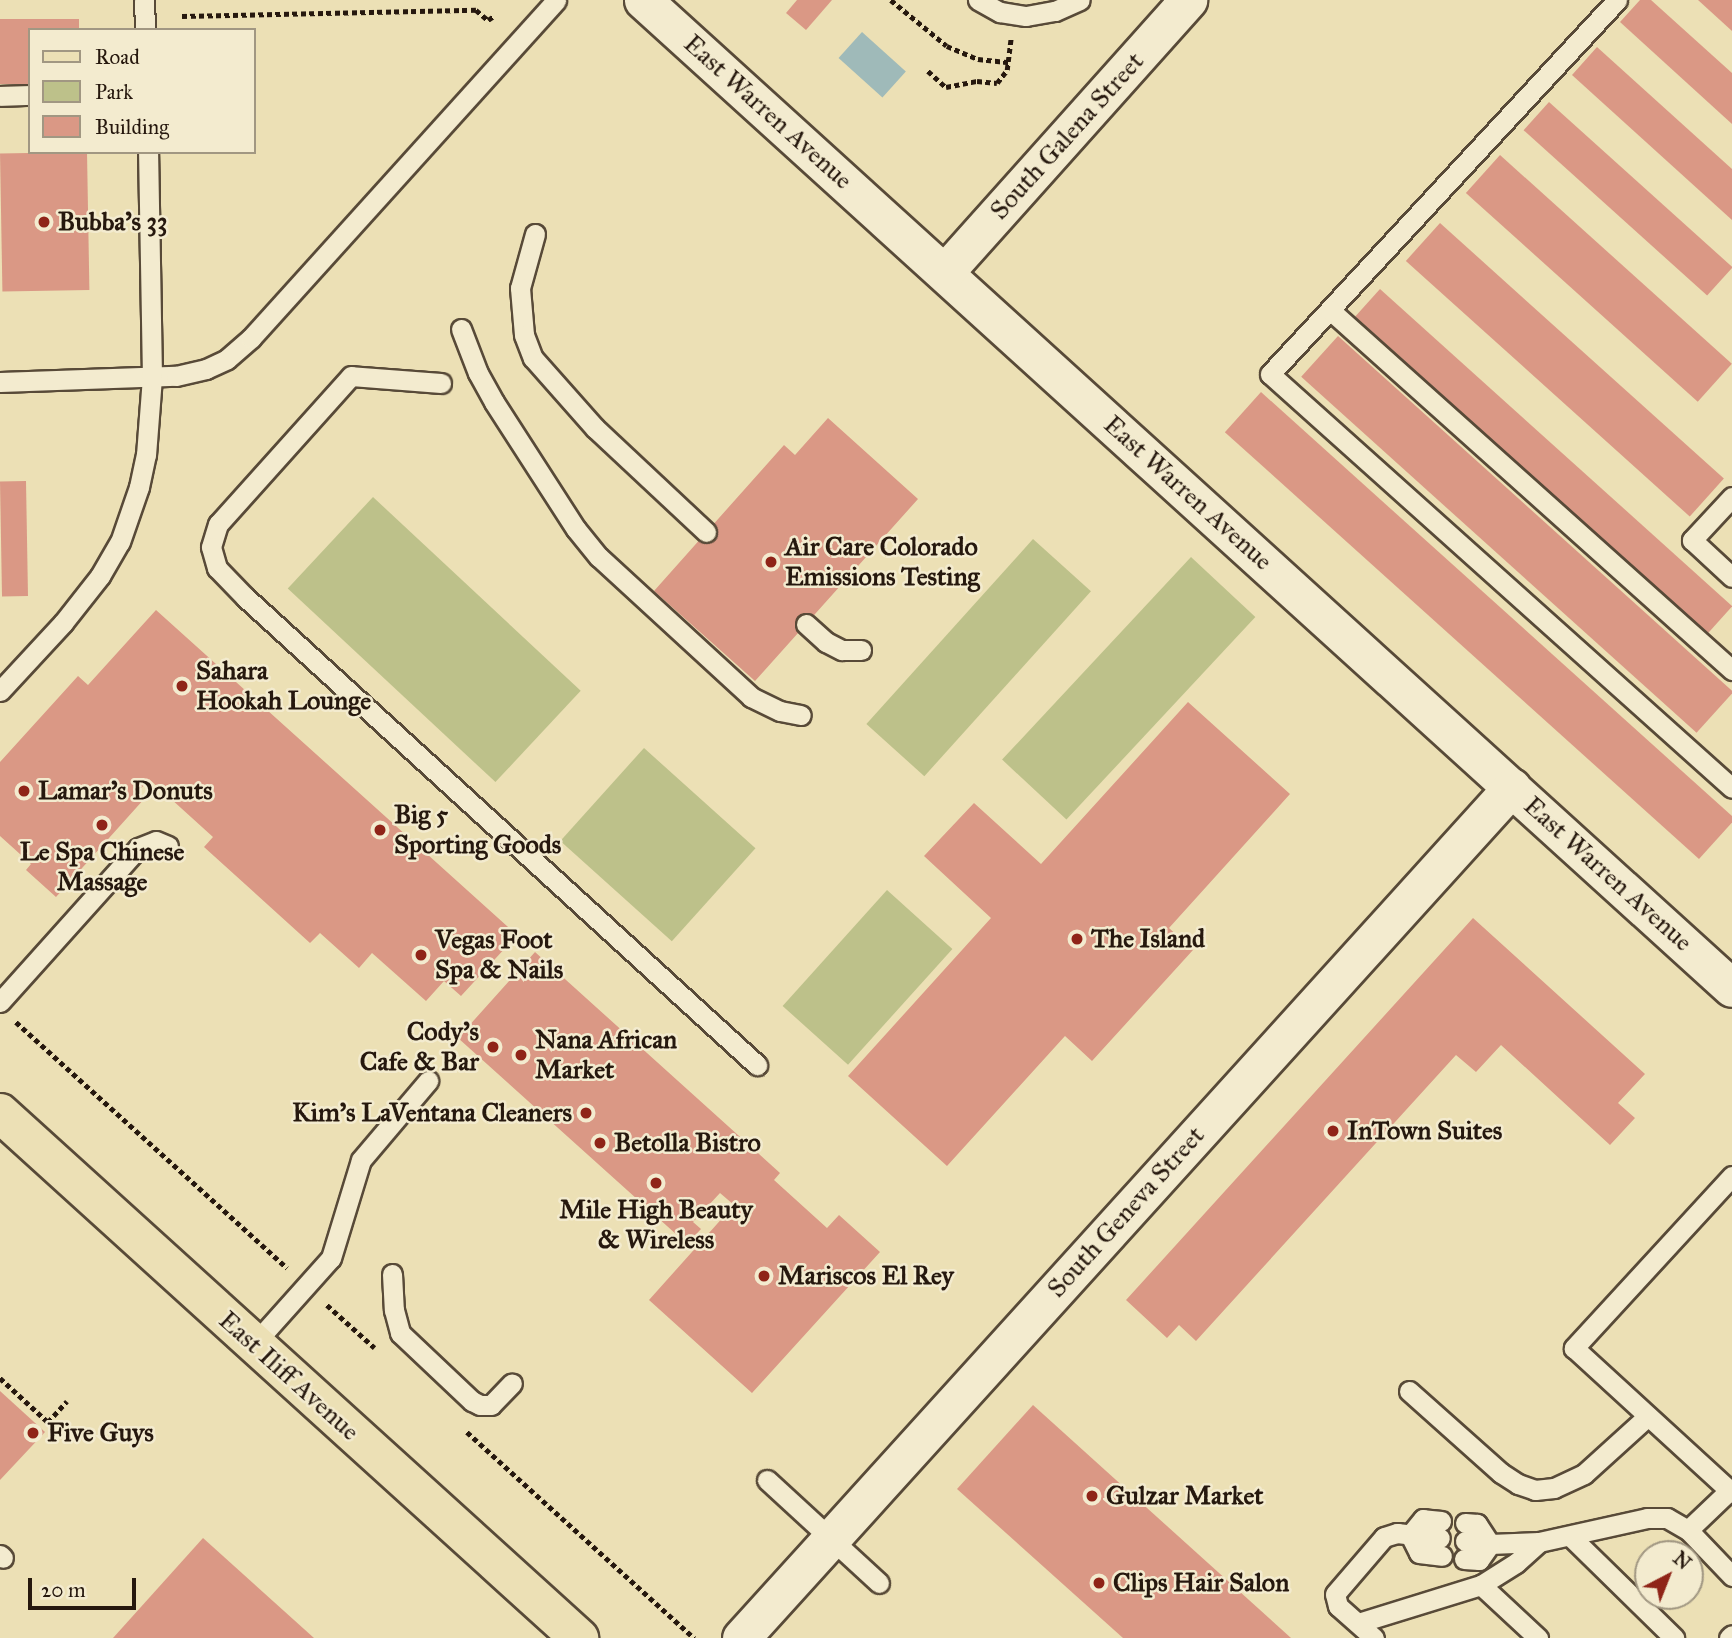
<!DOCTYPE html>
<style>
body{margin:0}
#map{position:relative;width:1732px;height:1638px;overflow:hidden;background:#ece0b5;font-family:"IM FELL Great Primer",serif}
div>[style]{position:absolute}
.green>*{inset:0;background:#bdc18a;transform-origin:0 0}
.water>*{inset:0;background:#9fbab9;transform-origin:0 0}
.building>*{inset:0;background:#da9885;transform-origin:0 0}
.path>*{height:4.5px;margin-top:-2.25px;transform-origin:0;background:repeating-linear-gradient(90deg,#26180e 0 5px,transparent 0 8.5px)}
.roads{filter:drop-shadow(2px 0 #584a38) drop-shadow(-2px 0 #584a38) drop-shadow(0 2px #584a38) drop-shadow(0 -2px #584a38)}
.service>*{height:19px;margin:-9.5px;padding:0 9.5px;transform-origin:9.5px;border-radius:9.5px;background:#f3ebcf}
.minor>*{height:37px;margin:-18.5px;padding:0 18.5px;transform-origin:18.5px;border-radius:18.5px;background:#f3ebcf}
.primary>*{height:38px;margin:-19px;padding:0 19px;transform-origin:19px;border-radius:19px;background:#ece0b5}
.dots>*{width:19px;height:19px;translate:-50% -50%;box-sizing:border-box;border:4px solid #f3ebcf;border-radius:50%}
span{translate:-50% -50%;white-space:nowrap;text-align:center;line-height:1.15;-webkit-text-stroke:5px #f3ebcf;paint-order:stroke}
.street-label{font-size:26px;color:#26180e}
.poi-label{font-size:26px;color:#26180e;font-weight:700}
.left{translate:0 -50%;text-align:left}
.right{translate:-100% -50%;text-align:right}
.legend{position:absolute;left:28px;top:28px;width:228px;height:126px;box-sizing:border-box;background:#f3ebcf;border:2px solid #a19782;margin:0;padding:9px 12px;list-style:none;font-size:21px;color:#26180e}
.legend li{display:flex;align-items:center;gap:14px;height:35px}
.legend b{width:35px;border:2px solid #a19782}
.north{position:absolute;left:1634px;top:1540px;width:70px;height:70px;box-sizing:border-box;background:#f3ebcf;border:2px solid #a19782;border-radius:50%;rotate:42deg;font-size:19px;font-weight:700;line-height:28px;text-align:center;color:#26180e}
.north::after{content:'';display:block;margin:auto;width:24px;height:32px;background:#8f2418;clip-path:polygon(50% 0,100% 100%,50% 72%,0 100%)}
.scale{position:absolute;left:28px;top:1578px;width:108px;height:32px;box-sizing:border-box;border:4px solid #26180e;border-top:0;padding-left:9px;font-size:21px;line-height:24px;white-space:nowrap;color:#26180e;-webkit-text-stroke:5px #f3ebcf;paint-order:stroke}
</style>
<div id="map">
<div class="green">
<div style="left:373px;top:497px;width:284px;height:125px;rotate:43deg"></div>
<div style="left:1033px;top:539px;width:78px;height:249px;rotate:42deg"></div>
<div style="left:1191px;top:557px;width:88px;height:277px;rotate:43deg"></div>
<div style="left:644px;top:748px;width:150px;height:125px;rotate:42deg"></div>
<div style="left:887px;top:890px;width:88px;height:156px;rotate:42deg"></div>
</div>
<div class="water">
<div style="left:862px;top:32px;width:59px;height:35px;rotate:42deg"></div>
</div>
<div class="building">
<div style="clip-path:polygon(797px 0,832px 0,806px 30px,786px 13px)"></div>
<div style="clip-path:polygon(1640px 0,1651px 0,1732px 73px,1732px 124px,1620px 22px)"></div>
<div style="clip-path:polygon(1698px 0,1732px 0,1732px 31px)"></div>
<div style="clip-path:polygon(0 19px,79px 19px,79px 30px,30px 30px,30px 84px,0 84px)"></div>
<div style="clip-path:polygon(1597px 47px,1732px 169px,1732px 220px,1572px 75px)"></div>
<div style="left:1549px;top:102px;width:247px;height:38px;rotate:42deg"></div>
<div style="left:87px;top:152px;width:138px;height:87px;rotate:89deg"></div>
<div style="left:1500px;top:155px;width:312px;height:51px;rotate:42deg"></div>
<div style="left:1440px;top:223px;width:382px;height:51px;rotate:42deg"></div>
<div style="left:1380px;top:289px;width:474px;height:37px;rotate:42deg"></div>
<div style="left:1338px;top:336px;width:532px;height:55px;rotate:42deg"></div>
<div style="left:1261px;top:392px;width:638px;height:54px;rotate:42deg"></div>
<div style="clip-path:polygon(828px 418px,918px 499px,755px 681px,654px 591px,784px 445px,795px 455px)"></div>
<div style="left:26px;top:481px;width:115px;height:26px;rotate:89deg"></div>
<div style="clip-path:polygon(156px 610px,517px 935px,461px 996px,444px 981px,426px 1001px,372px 953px,359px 968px,320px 933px,310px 943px,204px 847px,213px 837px,149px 779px,138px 792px,145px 798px,56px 897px,26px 870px,31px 864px,0 836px,0 762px,78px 676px,88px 685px)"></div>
<div style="clip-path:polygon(1188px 702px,1290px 794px,1169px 928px,1193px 950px,1092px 1061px,1065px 1036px,947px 1166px,848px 1076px,991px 918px,924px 856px,974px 803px,1041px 864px)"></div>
<div style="clip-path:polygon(1473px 918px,1645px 1074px,1618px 1103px,1635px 1118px,1610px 1145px,1501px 1045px,1476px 1072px,1456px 1055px,1196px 1341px,1179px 1325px,1167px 1338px,1126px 1300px)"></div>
<div style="clip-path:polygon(535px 952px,780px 1173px,774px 1180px,827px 1228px,839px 1215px,880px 1252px,752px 1393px,649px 1300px,734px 1205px,720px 1193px,693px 1222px,701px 1229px,687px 1244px,458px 1038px)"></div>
<div style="clip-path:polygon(0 1391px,45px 1432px,0 1480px)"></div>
<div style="clip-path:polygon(1033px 1405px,1291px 1638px,1123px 1638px,957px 1489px)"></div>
<div style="clip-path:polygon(203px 1538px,314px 1638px,113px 1638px)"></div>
</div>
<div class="path">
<div style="left:891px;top:0;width:72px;rotate:39.4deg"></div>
<div style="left:947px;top:46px;width:34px;rotate:23deg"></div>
<div style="left:978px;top:59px;width:31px;rotate:6deg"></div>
<div style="left:182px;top:16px;width:294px;rotate:-1.2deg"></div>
<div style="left:476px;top:10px;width:16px;rotate:40deg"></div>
<div style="left:488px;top:20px;width:7px;rotate:-34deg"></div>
<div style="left:928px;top:71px;width:24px;rotate:42deg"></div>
<div style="left:946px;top:87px;width:32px;rotate:-11deg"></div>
<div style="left:977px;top:81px;width:20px;rotate:6deg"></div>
<div style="left:997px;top:83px;width:16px;rotate:-52deg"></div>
<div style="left:1007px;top:70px;width:31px;rotate:-83deg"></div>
<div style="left:16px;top:1022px;width:366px;rotate:42.2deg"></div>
<div style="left:327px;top:1305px;width:64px;rotate:41.9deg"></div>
<div style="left:0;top:1378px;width:65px;rotate:42.5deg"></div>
<div style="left:48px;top:1422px;width:28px;rotate:-48deg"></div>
<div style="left:467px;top:1432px;width:307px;rotate:42.2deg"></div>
</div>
<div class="roads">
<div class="service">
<div style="left:144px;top:0;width:30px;rotate:88deg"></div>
<div style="left:978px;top:0;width:25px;rotate:29deg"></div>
<div style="left:1000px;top:12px;width:26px;rotate:9deg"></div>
<div style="left:1026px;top:16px;width:29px;rotate:-10deg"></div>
<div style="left:1055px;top:11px;width:27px;rotate:-24deg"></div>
<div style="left:1617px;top:0;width:510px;rotate:132.86deg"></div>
<div style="left:1270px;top:374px;width:620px;rotate:41.86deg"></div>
<div style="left:0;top:96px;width:30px;rotate:-2deg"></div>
<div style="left:535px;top:234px;width:56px;rotate:105.5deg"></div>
<div style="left:520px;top:288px;width:47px;rotate:85.1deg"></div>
<div style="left:524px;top:335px;width:25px;rotate:69deg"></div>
<div style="left:533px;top:358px;width:94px;rotate:48.5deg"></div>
<div style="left:595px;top:428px;width:152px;rotate:43.1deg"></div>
<div style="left:1330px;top:310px;width:540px;rotate:41.85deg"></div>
<div style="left:461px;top:329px;width:47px;rotate:68.9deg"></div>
<div style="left:478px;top:373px;width:33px;rotate:61deg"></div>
<div style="left:494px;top:402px;width:151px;rotate:57.2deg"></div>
<div style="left:576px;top:529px;width:36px;rotate:51deg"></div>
<div style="left:599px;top:557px;width:207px;rotate:42.6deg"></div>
<div style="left:751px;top:697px;width:32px;rotate:26deg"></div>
<div style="left:780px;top:711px;width:21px;rotate:11deg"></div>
<div style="left:0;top:382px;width:176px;rotate:-2deg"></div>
<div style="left:176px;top:376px;width:31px;rotate:-13deg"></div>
<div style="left:206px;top:369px;width:23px;rotate:-25deg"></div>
<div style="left:227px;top:359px;width:32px;rotate:-41deg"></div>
<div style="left:251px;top:338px;width:455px;rotate:-47.9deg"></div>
<div style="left:441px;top:383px;width:90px;rotate:-175.6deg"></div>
<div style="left:351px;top:376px;width:199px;rotate:131.9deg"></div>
<div style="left:218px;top:524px;width:24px;rotate:107deg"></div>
<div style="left:211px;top:547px;width:22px;rotate:74deg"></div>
<div style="left:217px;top:568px;width:40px;rotate:46deg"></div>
<div style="left:245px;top:597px;width:694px;rotate:42.43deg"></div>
<div style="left:1732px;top:497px;width:59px;rotate:132.9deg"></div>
<div style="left:1692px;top:540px;width:54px;rotate:42.8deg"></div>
<div style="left:806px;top:624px;width:27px;rotate:42deg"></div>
<div style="left:826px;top:642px;width:18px;rotate:27deg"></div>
<div style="left:842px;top:650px;width:19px"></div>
<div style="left:0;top:691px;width:93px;rotate:-47.2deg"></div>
<div style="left:63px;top:623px;width:60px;rotate:-51.8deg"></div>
<div style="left:100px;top:576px;width:39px;rotate:-60deg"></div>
<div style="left:120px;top:542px;width:58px;rotate:-70.9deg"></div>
<div style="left:139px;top:487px;width:33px;rotate:-78deg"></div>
<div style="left:146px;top:455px;width:78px;rotate:-85.6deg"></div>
<div style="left:152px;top:377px;width:225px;rotate:-91deg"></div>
<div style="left:0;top:1002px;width:207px;rotate:-48.1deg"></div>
<div style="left:138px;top:848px;width:19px;rotate:-21deg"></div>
<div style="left:156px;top:841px;width:13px;rotate:23deg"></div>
<div style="left:1732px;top:1176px;width:234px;rotate:132.6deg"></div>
<div style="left:1574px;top:1348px;width:214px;rotate:42.5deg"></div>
<div style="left:392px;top:1274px;width:36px;rotate:87deg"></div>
<div style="left:394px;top:1310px;width:24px;rotate:75deg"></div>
<div style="left:400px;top:1333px;width:99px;rotate:43.4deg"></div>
<div style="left:472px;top:1401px;width:9px;rotate:27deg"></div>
<div style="left:480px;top:1405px;width:11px"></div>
<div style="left:491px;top:1405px;width:30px;rotate:-46deg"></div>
<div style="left:254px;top:1344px;width:115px;rotate:-48.2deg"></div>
<div style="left:331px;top:1258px;width:102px;rotate:-73deg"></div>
<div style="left:361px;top:1160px;width:104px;rotate:-49.7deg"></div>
<div style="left:1409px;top:1391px;width:123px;rotate:41.7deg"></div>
<div style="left:1501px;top:1473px;width:20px;rotate:33deg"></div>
<div style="left:1518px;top:1484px;width:18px;rotate:19deg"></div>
<div style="left:1535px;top:1490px;width:19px;rotate:-6deg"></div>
<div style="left:1554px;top:1488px;width:33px;rotate:-25deg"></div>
<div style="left:1584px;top:1474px;width:86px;rotate:-42.2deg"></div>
<div style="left:767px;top:1480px;width:152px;rotate:42.6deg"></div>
<div style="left:1441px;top:1521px;width:18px;rotate:-174deg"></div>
<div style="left:1423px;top:1519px;width:21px;rotate:129deg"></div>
<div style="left:1410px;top:1535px;width:20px;rotate:63deg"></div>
<div style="left:1419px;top:1553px;width:23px;rotate:7deg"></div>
<div style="left:1688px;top:1530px;width:64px;rotate:46.3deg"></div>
<div style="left:1570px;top:1536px;width:146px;rotate:44.4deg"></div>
<div style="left:1465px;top:1541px;width:25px;rotate:7deg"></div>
<div style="left:1490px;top:1544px;width:49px;rotate:-2.3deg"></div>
<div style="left:1539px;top:1542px;width:111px;rotate:-12.5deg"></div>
<div style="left:1647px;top:1518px;width:20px"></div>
<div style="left:1667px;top:1518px;width:24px;rotate:30deg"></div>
<div style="left:1688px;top:1530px;width:57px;rotate:-43.6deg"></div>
<div style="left:0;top:1555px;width:4px;rotate:45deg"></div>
<div style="left:1464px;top:1559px;width:15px;rotate:4deg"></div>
<div style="left:1479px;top:1560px;width:19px;rotate:-55deg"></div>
<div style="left:1490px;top:1544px;width:24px;rotate:-123deg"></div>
<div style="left:1477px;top:1524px;width:12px;rotate:-175deg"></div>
<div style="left:1481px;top:1585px;width:78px;rotate:42.9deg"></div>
<div style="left:1358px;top:1623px;width:129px;rotate:-17.2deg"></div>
<div style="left:1481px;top:1585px;width:41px;rotate:-32.2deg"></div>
<div style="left:1516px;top:1563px;width:31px;rotate:-42deg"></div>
<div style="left:1374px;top:1638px;width:48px;rotate:-138.4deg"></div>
<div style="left:1338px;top:1606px;width:12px;rotate:-104deg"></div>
<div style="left:1335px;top:1594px;width:75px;rotate:-49.3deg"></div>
<div style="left:1384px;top:1537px;width:14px;rotate:-17deg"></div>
<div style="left:1397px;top:1533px;width:43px;rotate:6.6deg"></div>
<div style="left:1729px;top:1638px;width:4px;rotate:-45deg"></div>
</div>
<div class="minor">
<div style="left:643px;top:0;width:1470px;rotate:42.22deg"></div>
<div style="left:945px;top:272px;width:365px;rotate:-48.2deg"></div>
<div style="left:741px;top:1638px;width:1148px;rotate:-47.82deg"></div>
</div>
<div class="primary">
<div style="left:0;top:1113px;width:782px;rotate:42.2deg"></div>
</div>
</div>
<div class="dots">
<div style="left:44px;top:222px;background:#8f2418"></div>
<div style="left:771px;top:562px;background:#8f2418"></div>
<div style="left:182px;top:686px;background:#8f2418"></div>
<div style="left:24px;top:791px;background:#8f2418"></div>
<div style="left:102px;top:825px;background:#8f2418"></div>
<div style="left:380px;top:830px;background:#8f2418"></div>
<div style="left:1077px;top:939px;background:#8f2418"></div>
<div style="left:421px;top:955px;background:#8f2418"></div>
<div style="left:493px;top:1047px;background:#8f2418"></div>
<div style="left:521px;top:1055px;background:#8f2418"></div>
<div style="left:586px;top:1113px;background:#8f2418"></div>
<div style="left:1333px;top:1131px;background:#8f2418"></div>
<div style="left:600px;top:1143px;background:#8f2418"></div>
<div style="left:656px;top:1183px;background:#8f2418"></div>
<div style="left:764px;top:1276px;background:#8f2418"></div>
<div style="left:33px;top:1433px;background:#8f2418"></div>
<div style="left:1092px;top:1496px;background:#8f2418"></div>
<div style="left:1099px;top:1583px;background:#8f2418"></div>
</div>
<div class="street-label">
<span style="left:768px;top:112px;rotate:42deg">East Warren Avenue</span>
<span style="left:1067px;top:136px;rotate:-48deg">South Galena Street</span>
<span style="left:1188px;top:493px;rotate:42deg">East Warren Avenue</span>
<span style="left:1608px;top:874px;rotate:42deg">East Warren Avenue</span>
<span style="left:1126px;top:1212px;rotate:-48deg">South Geneva Street</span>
<span style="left:289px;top:1376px;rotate:42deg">East Iliff Avenue</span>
</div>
<div class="poi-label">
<span class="left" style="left:58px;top:222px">Bubba's 33</span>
<span class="left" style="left:785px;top:562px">Air Care Colorado<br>Emissions Testing</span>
<span class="left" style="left:196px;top:686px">Sahara<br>Hookah Lounge</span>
<span class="left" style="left:38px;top:791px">Lamar's Donuts</span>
<span class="left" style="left:394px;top:830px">Big 5<br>Sporting Goods</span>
<span style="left:102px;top:867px">Le Spa Chinese<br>Massage</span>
<span class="left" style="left:1091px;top:939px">The Island</span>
<span class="left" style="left:435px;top:955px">Vegas Foot<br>Spa &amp; Nails</span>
<span class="right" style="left:479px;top:1047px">Cody's<br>Cafe &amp; Bar</span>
<span class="left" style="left:535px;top:1055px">Nana African<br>Market</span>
<span class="right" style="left:572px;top:1113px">Kim's LaVentana Cleaners</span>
<span class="left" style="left:1347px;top:1131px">InTown Suites</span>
<span class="left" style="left:614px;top:1143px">Betolla Bistro</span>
<span style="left:656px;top:1225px">Mile High Beauty<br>&amp; Wireless</span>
<span class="left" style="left:778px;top:1276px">Mariscos El Rey</span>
<span class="left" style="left:47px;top:1433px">Five Guys</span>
<span class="left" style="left:1106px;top:1496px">Gulzar Market</span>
<span class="left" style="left:1113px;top:1583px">Clips Hair Salon</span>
</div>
<ul class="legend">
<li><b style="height:9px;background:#ece0b5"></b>Road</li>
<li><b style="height:19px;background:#bdc18a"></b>Park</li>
<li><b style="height:19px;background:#da9885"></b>Building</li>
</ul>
<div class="north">N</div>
<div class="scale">20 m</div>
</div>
